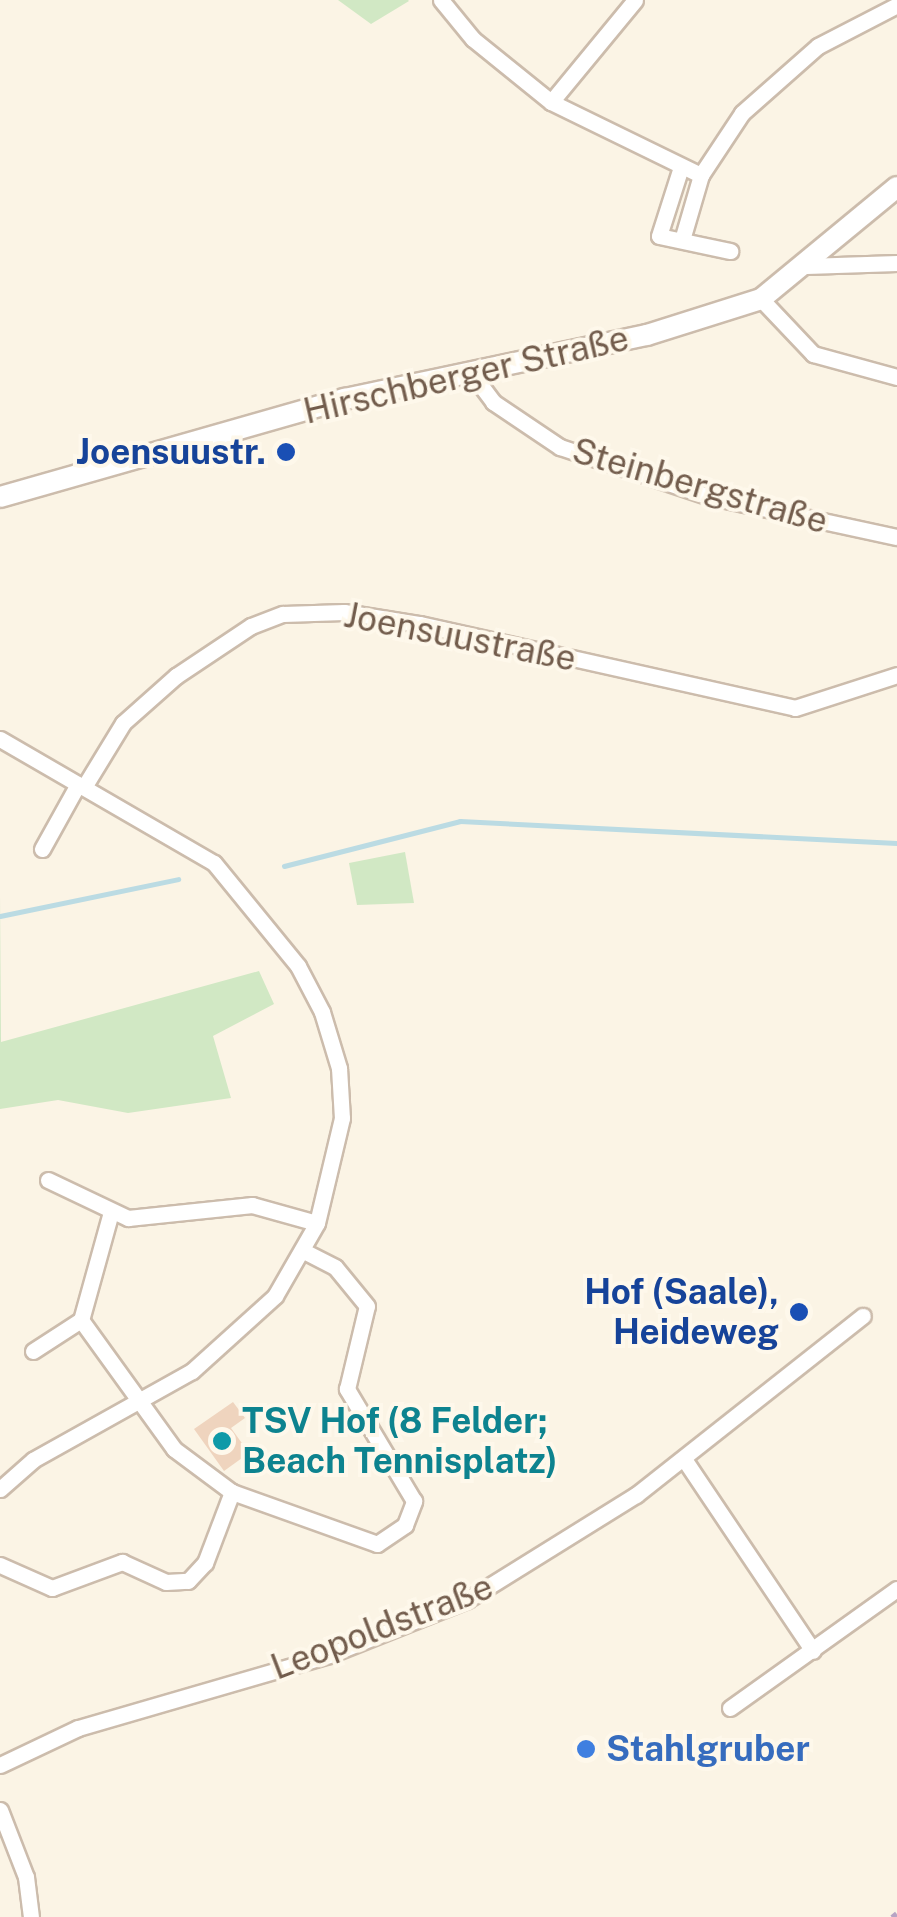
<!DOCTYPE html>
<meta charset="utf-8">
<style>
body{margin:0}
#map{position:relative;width:897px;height:1917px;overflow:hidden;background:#fbf4e5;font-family:"Public Sans",sans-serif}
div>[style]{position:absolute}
.green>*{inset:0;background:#d1e8c4}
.stream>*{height:5px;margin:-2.5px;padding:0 2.5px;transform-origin:2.5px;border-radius:2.5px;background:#bbdbe3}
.building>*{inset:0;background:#efd4be}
.roads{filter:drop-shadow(2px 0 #ccbcac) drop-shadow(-2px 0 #ccbcac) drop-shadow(0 2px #ccbcac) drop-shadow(0 -2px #ccbcac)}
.street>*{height:15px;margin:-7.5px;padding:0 7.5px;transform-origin:7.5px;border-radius:7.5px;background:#fff}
.secondary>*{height:20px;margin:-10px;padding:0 10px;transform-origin:10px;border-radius:10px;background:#fff}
.rail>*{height:5px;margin-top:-2.5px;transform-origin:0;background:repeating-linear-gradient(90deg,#b7a4c4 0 15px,transparent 0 25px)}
.dots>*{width:28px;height:28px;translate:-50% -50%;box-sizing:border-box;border:5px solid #fef8eb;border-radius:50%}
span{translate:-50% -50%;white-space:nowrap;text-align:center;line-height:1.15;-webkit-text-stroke:8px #fef8eb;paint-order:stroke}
.street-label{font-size:35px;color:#725c4c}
.transit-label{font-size:35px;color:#164399;font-weight:700}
.right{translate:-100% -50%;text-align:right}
.culture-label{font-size:35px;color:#0d838f;font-weight:700}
.left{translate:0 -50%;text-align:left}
.shop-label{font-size:35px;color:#366cbe;font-weight:700}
</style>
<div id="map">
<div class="green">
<div style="clip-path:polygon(338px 0,408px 0,409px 1px,371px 24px)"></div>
<div style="clip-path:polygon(405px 852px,414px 903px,357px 905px,349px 863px)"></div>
<div style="clip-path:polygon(0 893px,1px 1042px,259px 971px,274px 1004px,213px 1036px,231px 1098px,128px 1113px,58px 1100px,0 1109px)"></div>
</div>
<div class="stream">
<div style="left:284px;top:866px;width:182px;rotate:-14.3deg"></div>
<div style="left:460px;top:821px;width:438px;rotate:2.9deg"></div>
<div style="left:0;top:916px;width:182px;rotate:-11.7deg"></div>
</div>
<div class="building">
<div style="clip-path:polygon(233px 1402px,245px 1418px,231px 1428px,249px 1453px,224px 1471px,194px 1429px)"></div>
</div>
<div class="roads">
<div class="street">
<div style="left:441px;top:0;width:50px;rotate:50.6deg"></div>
<div style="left:473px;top:39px;width:100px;rotate:38.9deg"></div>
<div style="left:551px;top:102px;width:167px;rotate:26deg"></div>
<div style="left:551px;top:102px;width:132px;rotate:-50.5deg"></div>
<div style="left:681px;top:167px;width:72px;rotate:107.7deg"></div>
<div style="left:659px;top:236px;width:73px;rotate:11.9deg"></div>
<div style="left:682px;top:240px;width:68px;rotate:-73.7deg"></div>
<div style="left:701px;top:175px;width:74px;rotate:-56.5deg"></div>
<div style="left:742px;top:113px;width:101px;rotate:-41.4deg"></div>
<div style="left:818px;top:46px;width:89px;rotate:-27.4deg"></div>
<div style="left:806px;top:266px;width:91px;rotate:-1.9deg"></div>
<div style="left:761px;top:299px;width:76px;rotate:46.6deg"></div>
<div style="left:813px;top:354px;width:87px;rotate:15.3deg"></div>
<div style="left:470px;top:371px;width:39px;rotate:53deg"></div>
<div style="left:493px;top:402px;width:81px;rotate:33.9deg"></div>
<div style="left:560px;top:447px;width:155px;rotate:18.4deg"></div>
<div style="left:707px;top:496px;width:194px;rotate:12.2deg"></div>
<div style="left:0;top:739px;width:247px;rotate:30.1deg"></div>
<div style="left:214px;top:863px;width:133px;rotate:50.8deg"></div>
<div style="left:298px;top:966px;width:52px;rotate:62.4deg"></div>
<div style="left:322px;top:1012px;width:59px;rotate:73.1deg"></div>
<div style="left:339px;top:1068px;width:50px;rotate:86.6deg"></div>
<div style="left:342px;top:1118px;width:108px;rotate:103.4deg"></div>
<div style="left:317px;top:1223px;width:84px;rotate:119.9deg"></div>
<div style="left:275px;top:1296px;width:112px;rotate:137.9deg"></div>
<div style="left:192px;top:1371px;width:182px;rotate:150.8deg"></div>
<div style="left:33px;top:1460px;width:44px;rotate:138.7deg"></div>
<div style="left:84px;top:787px;width:75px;rotate:-58.6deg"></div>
<div style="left:123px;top:723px;width:71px;rotate:-41.6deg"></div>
<div style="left:176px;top:676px;width:90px;rotate:-33.7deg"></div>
<div style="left:251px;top:626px;width:34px;rotate:-21deg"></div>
<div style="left:283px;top:614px;width:61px;rotate:-1.9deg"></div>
<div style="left:344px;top:612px;width:77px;rotate:9deg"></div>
<div style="left:420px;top:624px;width:384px;rotate:12.6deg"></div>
<div style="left:795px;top:708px;width:107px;rotate:-17.9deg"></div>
<div style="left:42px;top:849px;width:74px;rotate:-61deg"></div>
<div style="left:48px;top:1180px;width:89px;rotate:25.4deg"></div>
<div style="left:128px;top:1218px;width:125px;rotate:-6deg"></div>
<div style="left:252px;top:1205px;width:67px;rotate:15.5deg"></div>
<div style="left:111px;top:1212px;width:112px;rotate:105.5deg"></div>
<div style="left:81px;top:1320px;width:159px;rotate:54.2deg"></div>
<div style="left:174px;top:1449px;width:72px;rotate:36.6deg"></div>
<div style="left:232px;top:1492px;width:154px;rotate:19.7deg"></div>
<div style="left:377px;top:1544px;width:34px;rotate:-34deg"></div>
<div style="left:405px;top:1525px;width:26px;rotate:-69deg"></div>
<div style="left:414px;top:1501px;width:131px;rotate:-120.9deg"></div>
<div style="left:347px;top:1389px;width:85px;rotate:-76.5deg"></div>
<div style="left:367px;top:1306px;width:50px;rotate:-129.4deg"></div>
<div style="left:335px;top:1267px;width:36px;rotate:-153deg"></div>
<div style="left:33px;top:1351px;width:57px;rotate:-32.9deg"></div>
<div style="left:684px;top:1459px;width:231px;rotate:56.1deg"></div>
<div style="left:0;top:1565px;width:57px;rotate:23.9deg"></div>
<div style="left:52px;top:1588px;width:75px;rotate:-20.4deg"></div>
<div style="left:122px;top:1562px;width:48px;rotate:24.4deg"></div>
<div style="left:166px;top:1582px;width:22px;rotate:-3deg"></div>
<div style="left:188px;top:1581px;width:25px;rotate:-47deg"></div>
<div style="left:205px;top:1563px;width:76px;rotate:-69.2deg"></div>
<div style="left:730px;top:1708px;width:205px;rotate:-35.5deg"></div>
<div style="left:0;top:1765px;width:86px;rotate:-25.4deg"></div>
<div style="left:78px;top:1728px;width:261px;rotate:-16.2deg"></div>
<div style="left:329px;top:1655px;width:149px;rotate:-21.7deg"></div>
<div style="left:467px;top:1600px;width:199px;rotate:-31.9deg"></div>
<div style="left:636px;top:1495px;width:289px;rotate:-38.3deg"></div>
<div style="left:0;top:1810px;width:72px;rotate:68.8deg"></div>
<div style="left:26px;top:1877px;width:40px;rotate:82.9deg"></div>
</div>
<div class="secondary">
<div style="left:0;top:497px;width:359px;rotate:-15.9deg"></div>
<div style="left:345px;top:399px;width:309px;rotate:-12deg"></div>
<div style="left:647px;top:335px;width:120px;rotate:-17.5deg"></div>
<div style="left:761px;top:299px;width:176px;rotate:-39.5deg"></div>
</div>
</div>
<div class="rail">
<div style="left:892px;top:1917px;width:6px;rotate:-39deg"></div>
</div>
<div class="dots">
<div style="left:286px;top:452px;background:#1a4fb4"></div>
<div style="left:799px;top:1312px;background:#1a4fb4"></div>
<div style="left:222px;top:1441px;background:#0f9aa8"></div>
<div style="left:586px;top:1749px;background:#3f7fe0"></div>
</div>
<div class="street-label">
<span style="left:466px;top:375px;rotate:-13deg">Hirschberger Straße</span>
<span style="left:700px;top:486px;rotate:16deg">Steinbergstraße</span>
<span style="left:460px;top:637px;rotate:11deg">Joensuustraße</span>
<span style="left:382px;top:1627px;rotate:-21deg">Leopoldstraße</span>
</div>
<div class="transit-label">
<span class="right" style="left:266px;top:452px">Joensuustr.</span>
<span class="right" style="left:779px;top:1312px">Hof (Saale),<br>Heideweg</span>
</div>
<div class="culture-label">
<span class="left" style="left:242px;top:1441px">TSV Hof (8 Felder;<br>Beach Tennisplatz)</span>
</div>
<div class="shop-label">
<span class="left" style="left:606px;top:1749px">Stahlgruber</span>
</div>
</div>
